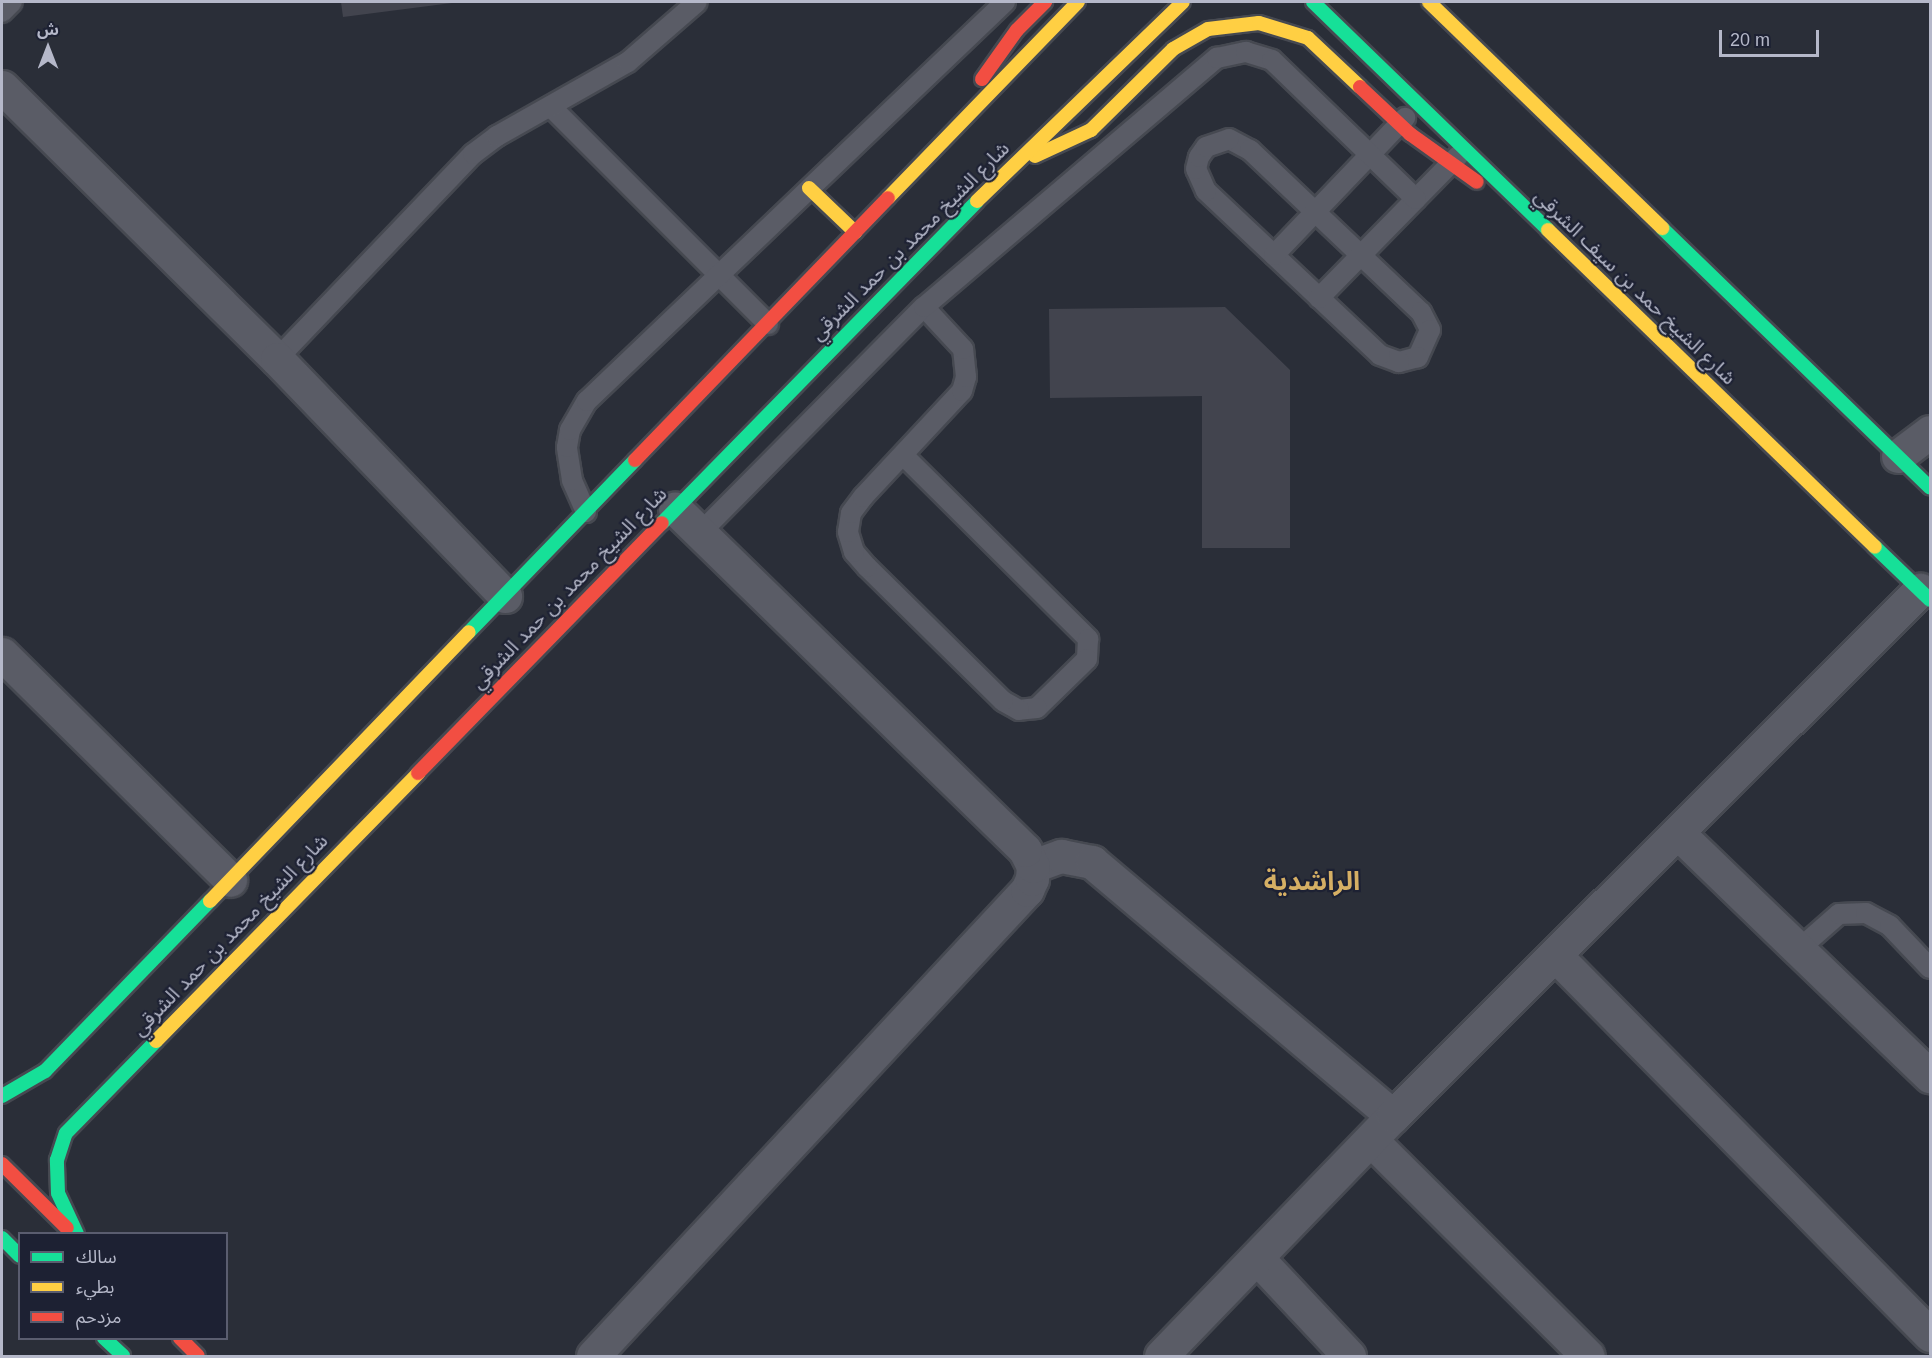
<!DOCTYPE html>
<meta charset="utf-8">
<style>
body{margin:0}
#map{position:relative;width:1932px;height:1358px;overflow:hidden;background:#2a2e38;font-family:Arial,"Noto Sans Arabic",sans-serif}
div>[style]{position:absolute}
.building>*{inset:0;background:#42444e}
.roads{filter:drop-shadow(2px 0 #464951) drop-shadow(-2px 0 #464951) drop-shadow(0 2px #464951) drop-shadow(0 -2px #464951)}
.lane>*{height:20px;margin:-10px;padding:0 10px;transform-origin:10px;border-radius:10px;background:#5a5c66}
.street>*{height:33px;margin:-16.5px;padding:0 16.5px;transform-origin:16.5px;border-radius:16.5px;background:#5a5c66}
.fast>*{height:14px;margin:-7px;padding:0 7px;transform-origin:7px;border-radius:7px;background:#16e098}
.slow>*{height:14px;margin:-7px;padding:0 7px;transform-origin:7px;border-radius:7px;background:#ffcf43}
.jam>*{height:14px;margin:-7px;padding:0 7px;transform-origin:7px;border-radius:7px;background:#f24e42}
span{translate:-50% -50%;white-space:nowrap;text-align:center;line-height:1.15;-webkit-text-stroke:4.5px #1d2133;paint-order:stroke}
.street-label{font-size:20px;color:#b5b8c9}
.district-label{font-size:26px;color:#d5af64;font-weight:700}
.frame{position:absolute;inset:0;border:3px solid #b5b8c9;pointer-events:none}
.legend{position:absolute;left:18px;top:1232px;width:210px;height:108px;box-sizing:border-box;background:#1d2133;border:2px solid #5a5d6f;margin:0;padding:8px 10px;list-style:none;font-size:18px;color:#b5b8c9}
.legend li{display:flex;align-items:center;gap:12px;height:30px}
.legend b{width:30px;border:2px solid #5a5d6f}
.north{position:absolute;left:18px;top:18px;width:60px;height:60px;-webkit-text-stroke:4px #1d2133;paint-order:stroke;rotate:0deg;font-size:16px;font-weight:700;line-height:24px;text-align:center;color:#b5b8c9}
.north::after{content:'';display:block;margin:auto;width:21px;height:27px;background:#b5b8c9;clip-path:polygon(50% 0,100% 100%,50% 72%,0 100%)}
.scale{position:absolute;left:1719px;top:30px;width:100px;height:27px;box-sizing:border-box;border:3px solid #b5b8c9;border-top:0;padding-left:8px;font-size:18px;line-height:21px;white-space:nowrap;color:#b5b8c9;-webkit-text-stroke:4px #1d2133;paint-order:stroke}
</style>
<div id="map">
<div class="building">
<div style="clip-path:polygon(341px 2px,452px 2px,452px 3px,343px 17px)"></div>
<div style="clip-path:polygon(1225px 307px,1290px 370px,1290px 548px,1202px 548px,1202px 396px,1050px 398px,1049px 309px)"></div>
</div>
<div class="roads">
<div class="lane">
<div style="left:2px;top:12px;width:14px;rotate:-45deg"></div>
<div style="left:551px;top:107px;width:307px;rotate:45deg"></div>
<div style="left:1229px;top:139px;width:24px;rotate:28deg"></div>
<div style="left:1250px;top:150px;width:236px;rotate:43.5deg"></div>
<div style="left:1421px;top:312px;width:20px;rotate:63deg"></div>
<div style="left:1430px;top:330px;width:30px;rotate:114deg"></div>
<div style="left:1418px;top:357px;width:20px;rotate:165deg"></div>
<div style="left:1399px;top:362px;width:20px;rotate:-160deg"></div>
<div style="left:1380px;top:355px;width:239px;rotate:-136.7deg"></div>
<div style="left:1206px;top:191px;width:24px;rotate:-114deg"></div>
<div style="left:1196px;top:169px;width:12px;rotate:-76deg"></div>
<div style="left:1199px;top:157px;width:12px;rotate:-55deg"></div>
<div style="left:1206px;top:147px;width:24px;rotate:-19deg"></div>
<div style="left:1274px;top:255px;width:190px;rotate:-46.3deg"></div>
<div style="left:1319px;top:298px;width:199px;rotate:-45.6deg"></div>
<div style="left:277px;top:359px;width:284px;rotate:-46.3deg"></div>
<div style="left:473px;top:154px;width:30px;rotate:-37deg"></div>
<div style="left:497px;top:136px;width:150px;rotate:-29.5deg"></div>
<div style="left:628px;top:62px;width:91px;rotate:-41deg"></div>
<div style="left:904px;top:456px;width:260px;rotate:44.8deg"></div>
<div style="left:1088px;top:639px;width:20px;rotate:93deg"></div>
<div style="left:1087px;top:659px;width:70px;rotate:135.6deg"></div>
<div style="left:1037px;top:708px;width:18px;rotate:174deg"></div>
<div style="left:1019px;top:710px;width:18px;rotate:-151deg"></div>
<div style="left:1003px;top:701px;width:191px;rotate:-135.4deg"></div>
<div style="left:867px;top:567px;width:20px;rotate:-131deg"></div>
<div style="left:854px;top:552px;width:21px;rotate:-107deg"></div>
<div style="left:848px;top:532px;width:19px;rotate:-81deg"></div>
<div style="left:851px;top:513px;width:20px;rotate:-53deg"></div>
<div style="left:863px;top:497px;width:145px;rotate:-47deg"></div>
<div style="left:962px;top:391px;width:15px;rotate:-74deg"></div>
<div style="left:966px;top:377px;width:28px;rotate:-96deg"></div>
<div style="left:963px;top:349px;width:57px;rotate:-132.9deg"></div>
<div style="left:586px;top:512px;width:35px;rotate:-114deg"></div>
<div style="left:572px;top:480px;width:33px;rotate:-99deg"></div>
<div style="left:567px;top:447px;width:17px;rotate:-80deg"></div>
<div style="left:570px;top:430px;width:34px;rotate:-60deg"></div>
<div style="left:587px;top:401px;width:578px;rotate:-43.67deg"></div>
<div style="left:698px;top:535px;width:321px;rotate:-45.3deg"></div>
<div style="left:924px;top:307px;width:385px;rotate:-40.4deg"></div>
<div style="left:1217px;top:58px;width:30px;rotate:-12deg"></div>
<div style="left:1246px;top:52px;width:27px;rotate:17deg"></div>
<div style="left:1272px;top:60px;width:200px;rotate:44deg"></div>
<div style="left:1799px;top:949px;width:53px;rotate:-41.2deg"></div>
<div style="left:1839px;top:914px;width:27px;rotate:-2deg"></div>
<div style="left:1866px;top:913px;width:27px;rotate:28deg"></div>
<div style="left:1890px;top:926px;width:58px;rotate:46.4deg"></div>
</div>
<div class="street">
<div style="left:2px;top:87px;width:387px;rotate:44.7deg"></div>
<div style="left:277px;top:359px;width:329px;rotate:46.1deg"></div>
<div style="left:1898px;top:456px;width:40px;rotate:-37deg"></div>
<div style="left:2px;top:654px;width:321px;rotate:44.7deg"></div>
<div style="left:1679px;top:834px;width:349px;rotate:44deg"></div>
<div style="left:1033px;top:866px;width:30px;rotate:-20deg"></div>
<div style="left:1061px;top:856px;width:32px;rotate:11deg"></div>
<div style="left:1092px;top:862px;width:394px;rotate:40.2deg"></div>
<div style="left:1557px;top:957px;width:531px;rotate:45.38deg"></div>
<div style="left:1373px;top:1142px;width:303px;rotate:44.9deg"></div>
<div style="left:1258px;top:1259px;width:133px;rotate:46.8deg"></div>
<div style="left:593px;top:1356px;width:637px;rotate:-47.04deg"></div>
<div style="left:1027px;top:890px;width:12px;rotate:-66deg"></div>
<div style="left:1032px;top:879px;width:13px;rotate:-86deg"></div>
<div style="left:1033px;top:866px;width:18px;rotate:-117deg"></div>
<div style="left:1025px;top:850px;width:489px;rotate:-135.7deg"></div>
<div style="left:1161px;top:1356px;width:334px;rotate:-46deg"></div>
<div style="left:1393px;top:1116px;width:745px;rotate:-44.95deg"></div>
</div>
<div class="fast">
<div style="left:1313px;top:2px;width:327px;rotate:44.1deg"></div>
<div style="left:1662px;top:228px;width:373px;rotate:44.1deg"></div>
<div style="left:662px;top:523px;width:450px;rotate:-45.6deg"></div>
<div style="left:1875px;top:547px;width:76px;rotate:43.9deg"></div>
<div style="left:469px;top:632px;width:239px;rotate:-46deg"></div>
<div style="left:2px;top:1096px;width:50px;rotate:-30.2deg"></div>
<div style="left:45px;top:1071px;width:237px;rotate:-45.9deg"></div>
<div style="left:77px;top:1234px;width:45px;rotate:-114.9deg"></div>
<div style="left:58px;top:1193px;width:33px;rotate:-92deg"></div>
<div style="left:57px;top:1160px;width:28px;rotate:-72deg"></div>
<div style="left:66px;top:1133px;width:129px;rotate:-45.6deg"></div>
<div style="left:2px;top:1238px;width:25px;rotate:45deg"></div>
<div style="left:104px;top:1338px;width:26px;rotate:43deg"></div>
</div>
<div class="slow">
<div style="left:1429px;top:2px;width:325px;rotate:44.1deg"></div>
<div style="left:1035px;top:156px;width:62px;rotate:-24.9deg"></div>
<div style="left:1091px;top:130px;width:115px;rotate:-44.6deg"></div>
<div style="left:1173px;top:49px;width:40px;rotate:-29.7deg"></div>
<div style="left:1208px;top:29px;width:51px;rotate:-6.7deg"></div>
<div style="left:1259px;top:23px;width:51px;rotate:17deg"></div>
<div style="left:1308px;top:38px;width:71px;rotate:43.3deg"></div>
<div style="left:809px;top:188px;width:64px;rotate:43.7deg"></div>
<div style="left:888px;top:198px;width:273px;rotate:-45.9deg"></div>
<div style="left:977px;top:201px;width:286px;rotate:-44deg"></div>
<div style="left:1548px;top:230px;width:455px;rotate:44.1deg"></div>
<div style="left:210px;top:901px;width:373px;rotate:-46.1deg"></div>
<div style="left:156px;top:1041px;width:375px;rotate:-45.6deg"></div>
</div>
<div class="jam">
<div style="left:982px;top:79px;width:60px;rotate:-54.5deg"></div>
<div style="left:1017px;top:30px;width:40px;rotate:-45deg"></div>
<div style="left:1360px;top:87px;width:69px;rotate:43.2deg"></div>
<div style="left:1410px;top:134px;width:82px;rotate:35.6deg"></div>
<div style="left:635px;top:460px;width:364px;rotate:-46deg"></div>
<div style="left:418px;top:773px;width:349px;rotate:-45.7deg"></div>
<div style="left:2px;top:1164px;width:91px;rotate:44.6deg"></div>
<div style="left:180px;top:1338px;width:25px;rotate:45deg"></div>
</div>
</div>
<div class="street-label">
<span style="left:910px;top:241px;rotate:-45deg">شارع الشيخ محمد بن حمد الشرقي</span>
<span style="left:1635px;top:287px;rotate:44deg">شارع الشيخ حمد بن سيف الشرقي</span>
<span style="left:569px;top:588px;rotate:-46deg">شارع الشيخ محمد بن حمد الشرقي</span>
<span style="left:230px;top:935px;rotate:-46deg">شارع الشيخ محمد بن حمد الشرقي</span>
</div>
<div class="district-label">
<span style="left:1312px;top:882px">الراشدية</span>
</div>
<div class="frame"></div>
<ul class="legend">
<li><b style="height:8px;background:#16e098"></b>سالك</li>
<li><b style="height:8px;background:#ffcf43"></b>بطيء</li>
<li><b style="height:8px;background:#f24e42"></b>مزدحم</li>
</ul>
<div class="north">ش</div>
<div class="scale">20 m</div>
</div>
